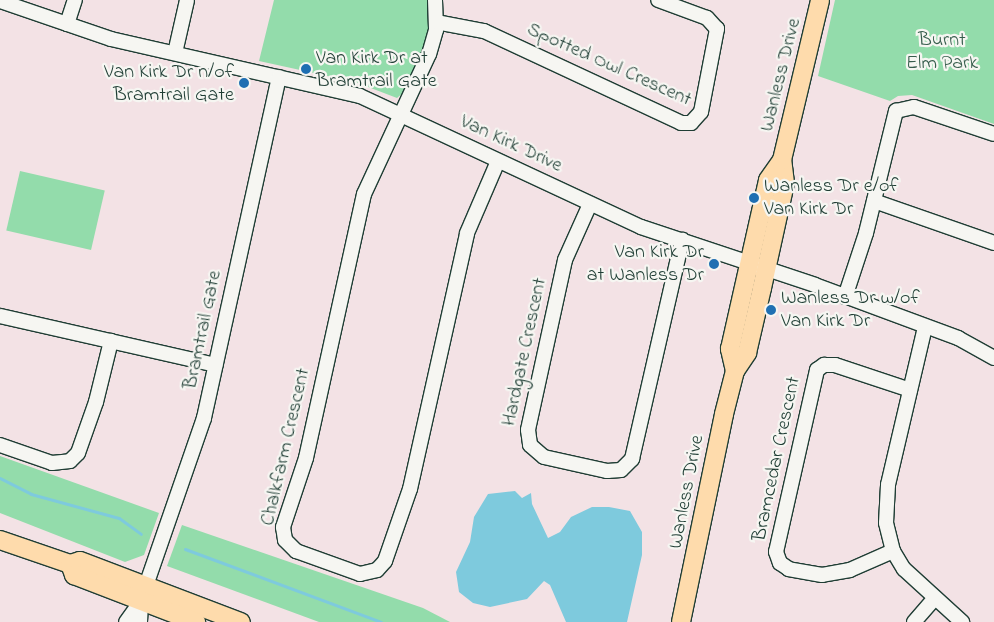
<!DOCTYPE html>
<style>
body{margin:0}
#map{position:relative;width:994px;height:622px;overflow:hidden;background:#f3e2e5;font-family:"Indie Flower",sans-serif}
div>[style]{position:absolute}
.green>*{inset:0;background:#93dcab;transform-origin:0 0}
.water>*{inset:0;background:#7ecadd}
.stream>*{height:3px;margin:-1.5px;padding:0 1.5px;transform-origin:1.5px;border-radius:1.5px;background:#7ecadd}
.roads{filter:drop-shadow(1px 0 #1f3d34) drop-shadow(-1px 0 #1f3d34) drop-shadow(0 1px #1f3d34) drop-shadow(0 -1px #1f3d34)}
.minor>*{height:14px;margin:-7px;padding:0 7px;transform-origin:7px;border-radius:7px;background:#f6f6f2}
.major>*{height:18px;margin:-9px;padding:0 9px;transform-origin:9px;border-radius:9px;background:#fedbac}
.dots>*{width:14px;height:14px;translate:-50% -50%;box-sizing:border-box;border:2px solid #f6f6f2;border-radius:50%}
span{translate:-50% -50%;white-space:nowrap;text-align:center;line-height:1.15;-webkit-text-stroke:4.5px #f6f6f2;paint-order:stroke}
.park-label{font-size:20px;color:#365d4c}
.poi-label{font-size:20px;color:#1f3d34}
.left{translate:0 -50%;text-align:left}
.right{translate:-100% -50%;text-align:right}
.street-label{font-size:20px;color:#1f3d34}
</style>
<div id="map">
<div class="green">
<div style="clip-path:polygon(274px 0,429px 0,430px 23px,426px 44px,404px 92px,397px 98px,355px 82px,259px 61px)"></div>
<div style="clip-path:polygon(835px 0,994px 0,994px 124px,912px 95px,898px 96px,890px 101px,818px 76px)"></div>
<div style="left:20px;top:171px;width:87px;height:61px;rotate:13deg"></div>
<div style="clip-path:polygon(0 456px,159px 513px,144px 555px,125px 562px,0 513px)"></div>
<div style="clip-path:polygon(182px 525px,423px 608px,450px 622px,319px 622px,167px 566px)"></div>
</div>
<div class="water">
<div style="clip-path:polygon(515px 491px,522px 498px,531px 493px,532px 504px,548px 538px,560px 532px,571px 517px,592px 507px,609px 507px,630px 511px,642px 532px,642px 555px,627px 622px,566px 622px,550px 585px,544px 581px,527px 599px,490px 607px,473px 603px,459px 592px,456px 572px,470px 542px,474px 517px,488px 494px)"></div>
</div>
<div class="stream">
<div style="left:0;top:478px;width:35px;rotate:27deg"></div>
<div style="left:31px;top:494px;width:91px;rotate:15.3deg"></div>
<div style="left:119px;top:518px;width:27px;rotate:36deg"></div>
<div style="left:185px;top:549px;width:209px;rotate:20.4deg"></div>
</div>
<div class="roads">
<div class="minor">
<div style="left:435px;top:0;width:30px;rotate:88deg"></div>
<div style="left:436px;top:30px;width:25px;rotate:106deg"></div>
<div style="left:429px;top:54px;width:154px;rotate:114.9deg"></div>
<div style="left:364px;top:194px;width:270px;rotate:102.4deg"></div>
<div style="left:306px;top:458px;width:73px;rotate:108.4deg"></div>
<div style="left:283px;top:527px;width:13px;rotate:81deg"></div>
<div style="left:285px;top:540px;width:16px;rotate:45deg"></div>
<div style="left:296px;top:551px;width:68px;rotate:19.8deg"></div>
<div style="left:360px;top:574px;width:17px;rotate:-13deg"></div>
<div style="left:377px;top:570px;width:12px;rotate:-48deg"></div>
<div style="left:385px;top:561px;width:76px;rotate:-70.9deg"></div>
<div style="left:410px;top:489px;width:262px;rotate:-77.4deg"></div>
<div style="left:467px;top:233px;width:78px;rotate:-66.7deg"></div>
<div style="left:0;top:1px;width:117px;rotate:18.9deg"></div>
<div style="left:111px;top:39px;width:255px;rotate:12.9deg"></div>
<div style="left:360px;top:96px;width:310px;rotate:25deg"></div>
<div style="left:641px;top:227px;width:183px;rotate:18.4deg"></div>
<div style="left:815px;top:285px;width:153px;rotate:20.3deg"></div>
<div style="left:958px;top:338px;width:41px;rotate:29.1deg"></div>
<div style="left:436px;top:22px;width:49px;rotate:10.6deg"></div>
<div style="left:484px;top:31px;width:217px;rotate:25deg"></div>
<div style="left:681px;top:123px;width:10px"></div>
<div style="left:691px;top:123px;width:15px;rotate:-48deg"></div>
<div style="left:701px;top:112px;width:85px;rotate:-79.1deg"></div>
<div style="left:717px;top:29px;width:15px;rotate:-132deg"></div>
<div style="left:707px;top:18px;width:52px;rotate:-159.8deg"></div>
<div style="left:67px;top:24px;width:25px;rotate:-72deg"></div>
<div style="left:175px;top:53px;width:54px;rotate:-77.2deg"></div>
<div style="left:874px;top:201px;width:127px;rotate:19.3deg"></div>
<div style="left:590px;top:204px;width:61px;rotate:114.1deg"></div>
<div style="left:565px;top:260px;width:174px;rotate:102.3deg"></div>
<div style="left:528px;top:430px;width:15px;rotate:82deg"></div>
<div style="left:530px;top:445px;width:18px;rotate:41deg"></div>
<div style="left:544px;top:457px;width:65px;rotate:12.5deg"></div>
<div style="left:607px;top:471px;width:14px;rotate:-4deg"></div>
<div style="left:621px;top:470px;width:16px;rotate:-45deg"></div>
<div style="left:632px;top:459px;width:225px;rotate:-77.1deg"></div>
<div style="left:845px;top:297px;width:67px;rotate:-71.8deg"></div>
<div style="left:866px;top:233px;width:126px;rotate:-76.2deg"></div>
<div style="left:896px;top:111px;width:18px;rotate:-13deg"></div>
<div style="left:914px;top:107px;width:84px;rotate:18.6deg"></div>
<div style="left:0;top:316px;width:221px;rotate:12.8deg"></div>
<div style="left:925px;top:327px;width:162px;rotate:103.2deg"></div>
<div style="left:888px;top:485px;width:38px;rotate:93deg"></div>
<div style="left:886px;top:523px;width:29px;rotate:76deg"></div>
<div style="left:893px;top:551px;width:21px;rotate:59deg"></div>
<div style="left:904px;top:569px;width:79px;rotate:42.4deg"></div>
<div style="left:0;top:445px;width:55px;rotate:19.1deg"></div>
<div style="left:52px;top:463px;width:18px;rotate:-6deg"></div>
<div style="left:70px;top:461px;width:11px;rotate:-45deg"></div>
<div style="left:78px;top:453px;width:54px;rotate:-70.6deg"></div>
<div style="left:96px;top:402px;width:63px;rotate:-76.2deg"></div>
<div style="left:893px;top:551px;width:47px;rotate:156.2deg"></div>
<div style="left:850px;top:570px;width:28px;rotate:170deg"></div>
<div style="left:822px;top:575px;width:34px;rotate:-170deg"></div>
<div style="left:789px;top:569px;width:11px;rotate:-146deg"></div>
<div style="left:780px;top:563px;width:12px;rotate:-110deg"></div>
<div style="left:776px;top:552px;width:187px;rotate:-77.3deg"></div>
<div style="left:817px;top:370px;width:9px;rotate:-36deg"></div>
<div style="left:824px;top:365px;width:11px"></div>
<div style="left:835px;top:365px;width:79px;rotate:18.4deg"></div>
<div style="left:126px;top:622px;width:26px;rotate:-54deg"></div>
<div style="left:140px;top:622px;width:22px;rotate:-87deg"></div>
<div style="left:141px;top:600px;width:193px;rotate:-70.9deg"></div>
<div style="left:204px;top:418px;width:349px;rotate:-77.6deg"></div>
<div style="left:914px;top:622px;width:30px;rotate:-49deg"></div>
</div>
<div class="major">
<div style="left:735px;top:371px;width:23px;rotate:-103deg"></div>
<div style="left:730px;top:349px;width:173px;rotate:-77.3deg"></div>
<div style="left:768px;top:180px;width:24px;rotate:-55deg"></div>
<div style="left:0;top:540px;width:74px;rotate:18.9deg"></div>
<div style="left:70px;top:564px;width:10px;rotate:-17deg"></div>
<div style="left:80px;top:561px;width:172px;rotate:20.8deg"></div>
<div style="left:70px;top:564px;width:12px;rotate:70deg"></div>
<div style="left:74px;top:575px;width:131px;rotate:21.1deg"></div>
<div style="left:681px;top:622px;width:212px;rotate:-78.3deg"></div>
<div style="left:724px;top:414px;width:44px;rotate:-75.7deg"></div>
<div style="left:735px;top:371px;width:22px;rotate:-56deg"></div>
<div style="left:747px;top:353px;width:67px;rotate:-77deg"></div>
<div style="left:762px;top:288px;width:107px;rotate:-77.6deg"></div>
<div style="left:785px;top:183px;width:23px;rotate:-97deg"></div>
<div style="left:782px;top:160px;width:164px;rotate:-76.6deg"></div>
</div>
</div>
<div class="dots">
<div style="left:306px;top:69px;background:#1f6fb2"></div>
<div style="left:244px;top:83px;background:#1f6fb2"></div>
<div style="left:754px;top:198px;background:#1f6fb2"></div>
<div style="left:714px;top:264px;background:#1f6fb2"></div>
<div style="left:771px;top:310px;background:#1f6fb2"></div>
</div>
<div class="park-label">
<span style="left:942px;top:52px">Burnt<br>Elm Park</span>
</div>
<div class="poi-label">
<span class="left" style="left:316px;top:70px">Van Kirk Dr at<br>Bramtrail Gate</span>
<span class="right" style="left:234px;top:84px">Van Kirk Dr n/of<br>Bramtrail Gate</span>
<span class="left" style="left:764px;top:198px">Wanless Dr e/of<br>Van Kirk Dr</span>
<span class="right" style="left:704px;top:264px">Van Kirk Dr<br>at Wanless Dr</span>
<span class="left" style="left:781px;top:310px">Wanless Dr w/of<br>Van Kirk Dr</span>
</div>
<div class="street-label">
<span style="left:609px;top:65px;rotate:24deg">Spotted Owl Crescent</span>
<span style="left:781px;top:75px;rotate:-76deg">Wanless Drive</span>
<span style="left:511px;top:144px;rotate:25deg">Van Kirk Drive</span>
<span style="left:203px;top:330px;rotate:-78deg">Bramtrail Gate</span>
<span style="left:525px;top:352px;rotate:-78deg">Hardgate Crescent</span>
<span style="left:286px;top:447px;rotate:-77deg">Chalkfarm Crescent</span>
<span style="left:777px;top:459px;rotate:-78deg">Bramcedar Crescent</span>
<span style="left:687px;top:492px;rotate:-79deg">Wanless Drive</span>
</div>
</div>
